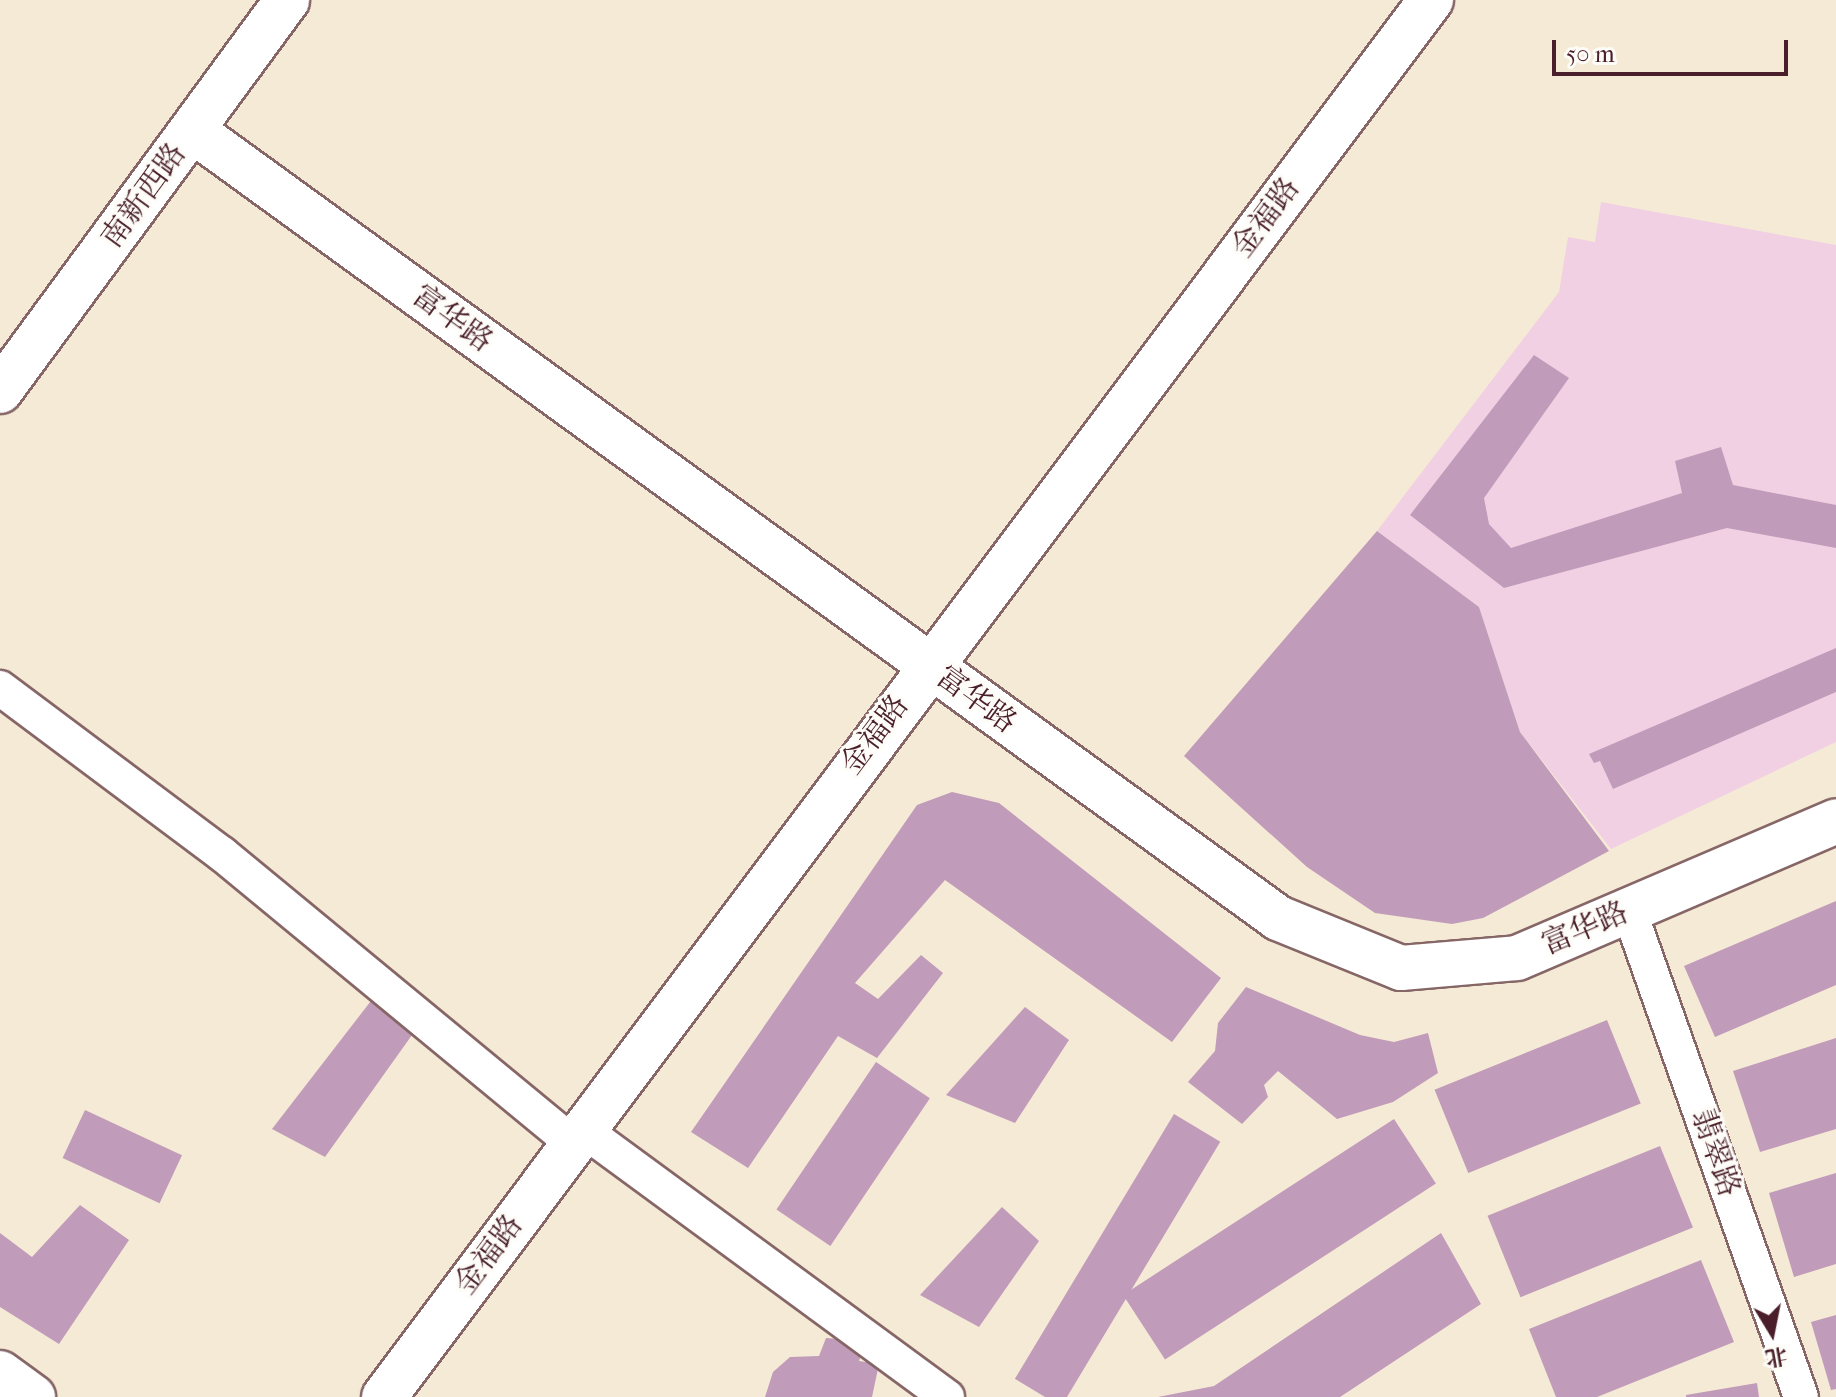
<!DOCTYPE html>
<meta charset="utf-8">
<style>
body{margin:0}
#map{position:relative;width:1836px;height:1397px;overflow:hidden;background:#f5ead5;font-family:"IM FELL French Canon","Noto Serif SC",serif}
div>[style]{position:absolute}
.built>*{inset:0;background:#f1d0e3}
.building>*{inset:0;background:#c19bba;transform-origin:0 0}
.roads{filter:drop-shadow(2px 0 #866666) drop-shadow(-2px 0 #866666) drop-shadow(0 2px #866666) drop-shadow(0 -2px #866666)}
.street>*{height:34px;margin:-17px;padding:0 17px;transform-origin:17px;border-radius:17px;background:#fff}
.secondary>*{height:44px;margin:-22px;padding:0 22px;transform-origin:22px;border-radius:22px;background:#fff}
span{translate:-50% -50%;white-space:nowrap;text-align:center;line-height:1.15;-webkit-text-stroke:6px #fdfcf7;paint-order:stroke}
.street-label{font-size:30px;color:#4a1f2b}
.north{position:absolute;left:1732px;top:1293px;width:80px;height:80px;-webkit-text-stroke:6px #fdfcf7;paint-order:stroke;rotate:170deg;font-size:22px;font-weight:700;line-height:32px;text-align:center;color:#4a1f2b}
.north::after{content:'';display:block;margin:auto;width:28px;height:36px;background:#4a1f2b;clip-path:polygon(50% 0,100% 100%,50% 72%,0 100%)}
.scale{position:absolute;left:1552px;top:40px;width:236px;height:36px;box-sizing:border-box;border:4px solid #4a1f2b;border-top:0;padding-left:10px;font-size:24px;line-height:28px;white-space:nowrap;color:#4a1f2b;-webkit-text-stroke:6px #fdfcf7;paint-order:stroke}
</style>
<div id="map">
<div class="built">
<div style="clip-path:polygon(1601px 202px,1836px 245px,1836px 742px,1611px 849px,1520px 732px,1479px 607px,1377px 531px,1559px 292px,1568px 237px,1595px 242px)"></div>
</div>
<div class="building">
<div style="clip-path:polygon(1534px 355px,1569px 378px,1484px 498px,1489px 524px,1511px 548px,1682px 493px,1675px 461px,1721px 447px,1733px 485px,1836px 505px,1836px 548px,1727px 528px,1504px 588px,1410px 515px)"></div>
<div style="clip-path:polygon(1377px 531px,1479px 607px,1520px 732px,1609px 851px,1483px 918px,1452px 924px,1375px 913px,1307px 867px,1184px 756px)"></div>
<div style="clip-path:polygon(1836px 648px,1836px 692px,1613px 789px,1600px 761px,1594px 763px,1589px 754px)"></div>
<div style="clip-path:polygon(952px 792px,999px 803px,1221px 978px,1172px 1042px,945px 880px,855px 983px,878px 999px,921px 955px,943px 973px,877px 1058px,838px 1036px,748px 1168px,691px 1132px,917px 805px)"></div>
<div style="clip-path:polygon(1836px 901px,1836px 985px,1715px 1037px,1684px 966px)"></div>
<div style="clip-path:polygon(1246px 987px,1360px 1035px,1394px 1042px,1428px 1033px,1438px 1073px,1393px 1102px,1337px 1119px,1278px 1071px,1264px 1085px,1268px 1097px,1242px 1124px,1188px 1082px,1215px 1051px,1218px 1023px)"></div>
<div style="clip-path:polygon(374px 997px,417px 1028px,325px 1157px,272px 1129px)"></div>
<div style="clip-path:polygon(1025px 1007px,1069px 1040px,1015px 1123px,946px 1095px)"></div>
<div style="left:1607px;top:1020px;width:90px;height:186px;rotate:68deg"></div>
<div style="clip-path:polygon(1836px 1038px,1836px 1129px,1760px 1152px,1733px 1071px)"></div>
<div style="left:876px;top:1062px;width:65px;height:178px;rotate:34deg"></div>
<div style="left:85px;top:1110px;width:107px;height:53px;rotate:25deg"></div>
<div style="left:1174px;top:1114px;width:54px;height:309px;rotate:31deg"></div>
<div style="left:1394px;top:1119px;width:77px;height:323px;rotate:57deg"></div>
<div style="left:1660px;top:1146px;width:88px;height:186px;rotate:68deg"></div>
<div style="clip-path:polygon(1836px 1173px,1836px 1264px,1794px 1277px,1769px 1193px)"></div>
<div style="clip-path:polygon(80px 1205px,129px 1240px,59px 1344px,0 1307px,0 1233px,32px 1257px)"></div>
<div style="clip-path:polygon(1002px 1207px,1039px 1241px,979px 1327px,920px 1295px)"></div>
<div style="clip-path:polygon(1441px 1233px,1481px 1304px,1340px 1397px,1158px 1397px,1214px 1386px)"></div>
<div style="clip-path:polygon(1701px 1260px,1734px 1342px,1597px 1397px,1556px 1397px,1529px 1329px)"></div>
<div style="clip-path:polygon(1836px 1315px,1836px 1389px,1831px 1390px,1811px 1322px)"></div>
<div style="clip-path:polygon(826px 1338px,866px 1341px,859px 1361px,879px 1364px,872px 1397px,765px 1397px,773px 1372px,790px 1357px,819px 1356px)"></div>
<div style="clip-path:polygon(1757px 1383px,1759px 1397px,1686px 1397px,1686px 1395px)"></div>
</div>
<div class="roads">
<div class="street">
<div style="left:0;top:688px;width:277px;rotate:36.8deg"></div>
<div style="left:222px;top:854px;width:454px;rotate:39.5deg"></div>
<div style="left:1629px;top:910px;width:516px;rotate:70.55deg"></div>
<div style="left:582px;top:1129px;width:453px;rotate:36.3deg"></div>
</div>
<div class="secondary">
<div style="left:192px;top:130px;width:1342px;rotate:35.96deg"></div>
<div style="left:1278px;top:918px;width:133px;rotate:22.1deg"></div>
<div style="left:1401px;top:968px;width:116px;rotate:-4.9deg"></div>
<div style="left:1517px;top:958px;width:347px;rotate:-23.2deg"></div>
<div style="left:0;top:391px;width:485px;rotate:-53.7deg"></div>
<div style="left:0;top:1373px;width:41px;rotate:36deg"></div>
<div style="left:384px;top:1397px;width:1746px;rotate:-53.15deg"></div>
</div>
</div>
<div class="street-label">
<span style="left:144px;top:196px;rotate:-54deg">南新西路</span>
<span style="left:1266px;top:218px;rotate:-53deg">金福路</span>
<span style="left:452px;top:319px;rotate:36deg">富华路</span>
<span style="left:976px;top:700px;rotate:36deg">富华路</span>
<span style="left:875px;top:735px;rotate:-53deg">金福路</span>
<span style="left:1585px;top:929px;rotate:-23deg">富华路</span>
<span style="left:1715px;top:1153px;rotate:71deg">翡翠路</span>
<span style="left:489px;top:1255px;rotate:-53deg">金福路</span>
</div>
<div class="north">北</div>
<div class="scale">50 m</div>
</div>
